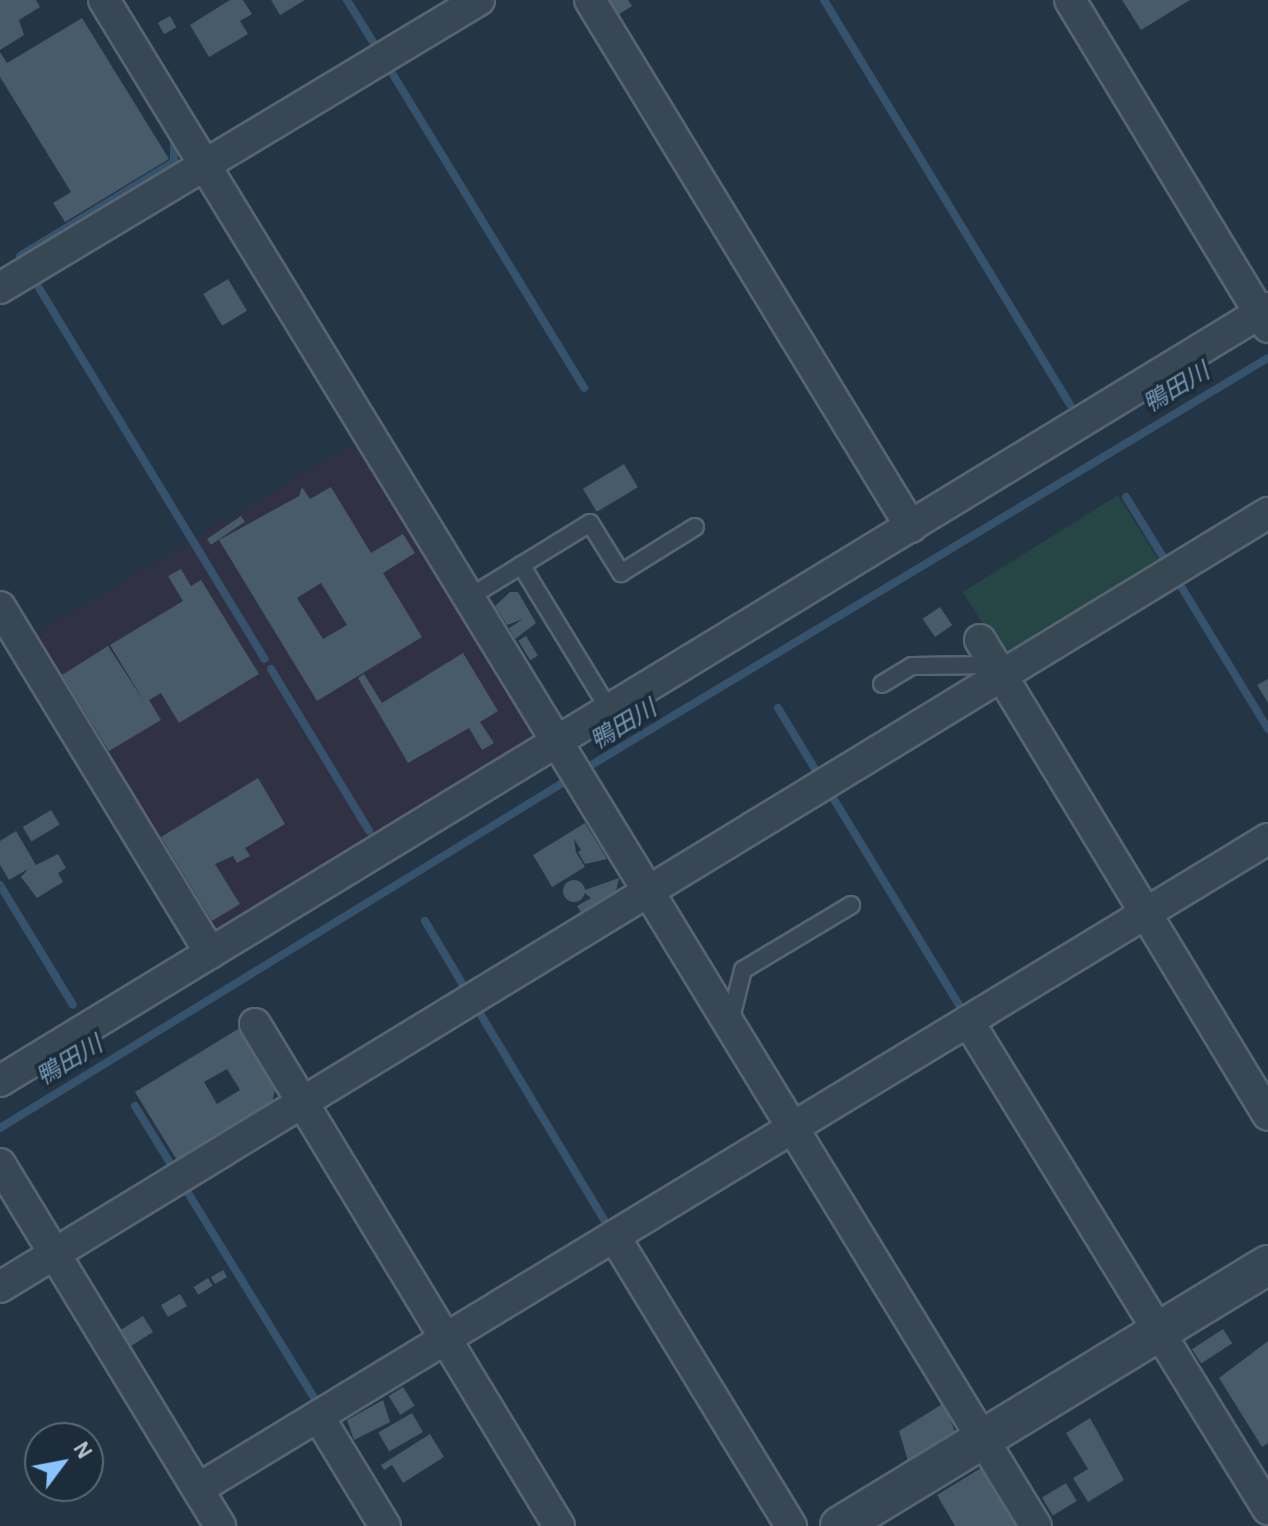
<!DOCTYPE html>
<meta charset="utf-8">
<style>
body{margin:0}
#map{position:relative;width:1268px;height:1526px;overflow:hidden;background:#243545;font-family:"Alegreya Sans","Noto Sans JP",sans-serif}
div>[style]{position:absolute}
.medical>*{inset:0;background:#313144;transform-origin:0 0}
.green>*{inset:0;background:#264545;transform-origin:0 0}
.stream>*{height:8px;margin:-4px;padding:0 4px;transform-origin:4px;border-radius:4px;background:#36536d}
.building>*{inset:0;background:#475b6b;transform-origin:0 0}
.round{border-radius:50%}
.roads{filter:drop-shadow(2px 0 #576471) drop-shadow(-2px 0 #576471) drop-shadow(0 2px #576471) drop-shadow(0 -2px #576471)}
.service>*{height:16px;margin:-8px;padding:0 8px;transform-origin:8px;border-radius:8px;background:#384754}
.minor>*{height:30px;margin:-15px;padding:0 15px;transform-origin:15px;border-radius:15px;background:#384754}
.tertiary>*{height:38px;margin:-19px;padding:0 19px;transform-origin:19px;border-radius:19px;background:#384754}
span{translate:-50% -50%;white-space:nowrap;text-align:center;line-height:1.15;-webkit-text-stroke:7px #1d2c39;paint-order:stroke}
.water-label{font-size:24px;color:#7296b4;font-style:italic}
.north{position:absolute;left:24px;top:1422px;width:80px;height:80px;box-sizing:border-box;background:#1d2c39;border:2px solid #5a6874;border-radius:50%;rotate:58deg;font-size:22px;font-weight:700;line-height:32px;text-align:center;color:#b6c1cd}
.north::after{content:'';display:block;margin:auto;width:28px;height:36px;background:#89c4ff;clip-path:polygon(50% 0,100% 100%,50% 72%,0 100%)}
</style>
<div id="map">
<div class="medical">
<div style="left:356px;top:442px;width:348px;height:381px;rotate:59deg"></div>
</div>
<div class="green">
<div style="left:1118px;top:495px;width:84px;height:183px;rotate:58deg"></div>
</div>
<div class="stream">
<div style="left:347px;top:0;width:49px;rotate:58.2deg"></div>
<div style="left:824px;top:0;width:473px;rotate:58.7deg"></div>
<div style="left:392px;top:73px;width:369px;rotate:58.6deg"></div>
<div style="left:20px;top:256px;width:180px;rotate:-31.4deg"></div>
<div style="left:174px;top:162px;width:23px;rotate:-90deg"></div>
<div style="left:39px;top:288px;width:434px;rotate:58.7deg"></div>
<div style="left:1126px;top:497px;width:70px;rotate:58.3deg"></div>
<div style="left:1179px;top:583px;width:171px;rotate:58.6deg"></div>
<div style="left:271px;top:669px;width:189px;rotate:58.8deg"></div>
<div style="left:778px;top:708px;width:71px;rotate:58.8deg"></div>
<div style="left:583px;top:770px;width:799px;rotate:-31.03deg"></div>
<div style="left:832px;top:796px;width:248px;rotate:58.7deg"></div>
<div style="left:0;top:885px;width:140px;rotate:58.7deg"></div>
<div style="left:425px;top:921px;width:74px;rotate:59.3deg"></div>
<div style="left:478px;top:1010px;width:249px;rotate:59deg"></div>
<div style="left:135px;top:1106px;width:67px;rotate:58.4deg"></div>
<div style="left:0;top:1128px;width:671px;rotate:-31.53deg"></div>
<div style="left:185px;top:1188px;width:254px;rotate:58.4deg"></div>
</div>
<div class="building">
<div style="clip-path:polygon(0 0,36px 0,40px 7px,19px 20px,24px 35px,0 50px)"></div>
<div style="clip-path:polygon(230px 0,243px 0,252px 14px,240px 21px,248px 34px,209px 57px,190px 25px)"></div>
<div style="clip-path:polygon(271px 0,305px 0,280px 15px)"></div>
<div style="clip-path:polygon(609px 0,628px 0,632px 6px,618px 15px)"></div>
<div style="clip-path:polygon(1122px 0,1190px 0,1141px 30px)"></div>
<div style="left:170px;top:16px;width:13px;height:14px;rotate:61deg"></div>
<div style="clip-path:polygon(82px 18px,169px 159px,65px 222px,53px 203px,71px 192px,0 77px,0 52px,7px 63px)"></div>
<div style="left:228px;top:279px;width:37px;height:29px;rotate:59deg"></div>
<div style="left:624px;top:464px;width:27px;height:48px;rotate:59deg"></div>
<div style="clip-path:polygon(evenodd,302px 487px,310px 499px,331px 487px,371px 553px,403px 534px,415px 553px,383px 573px,422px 637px,317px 701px,219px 540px,299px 496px,302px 487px,321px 583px,347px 625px,323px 639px,297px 598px,321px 583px)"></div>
<div style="left:241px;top:516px;width:7px;height:41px;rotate:56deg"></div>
<div style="clip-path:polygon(181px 569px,191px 586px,201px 580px,259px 674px,179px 723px,161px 693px,149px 700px,161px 720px,109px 751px,62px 675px,108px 646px,145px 703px,110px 645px,183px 601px,168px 576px)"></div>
<div style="clip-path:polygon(510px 592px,518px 592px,536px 623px,515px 639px,509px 628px,523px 619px,507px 625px,495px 606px)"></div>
<div style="left:940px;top:607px;width:22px;height:21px;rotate:56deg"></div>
<div style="left:526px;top:636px;width:23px;height:9px;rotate:59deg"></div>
<div style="clip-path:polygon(463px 653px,498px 711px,480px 722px,494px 743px,482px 750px,469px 728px,408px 763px,358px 678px,364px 674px,382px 703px)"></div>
<div style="clip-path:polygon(1268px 679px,1268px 703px,1257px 685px)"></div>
<div style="clip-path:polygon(258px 778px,285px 824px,245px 848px,250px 856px,237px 863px,233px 856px,215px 864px,240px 904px,212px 921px,161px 837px)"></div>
<div style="left:51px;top:810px;width:17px;height:33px;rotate:59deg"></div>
<div style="clip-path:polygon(585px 823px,607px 859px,585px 864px,578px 852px,581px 850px,574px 839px,576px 852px,585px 867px,552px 887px,533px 855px)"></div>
<div style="clip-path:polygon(16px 831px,36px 865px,58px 854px,66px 868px,58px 873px,63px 882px,37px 898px,21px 877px,28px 869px,9px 880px,0 865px,0 841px)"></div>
<div style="clip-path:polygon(619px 878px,616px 892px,582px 914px,577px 906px,591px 898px,582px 891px)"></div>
<div class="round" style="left:563px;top:880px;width:22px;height:22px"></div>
<div style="clip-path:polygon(evenodd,238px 1029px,275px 1090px,272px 1103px,178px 1162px,135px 1092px,238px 1029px,227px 1069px,240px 1090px,217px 1104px,204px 1082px,227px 1069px)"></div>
<div style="left:223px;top:1270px;width:8px;height:14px;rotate:60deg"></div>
<div style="left:208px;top:1278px;width:9px;height:17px;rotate:58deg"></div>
<div style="left:180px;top:1294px;width:14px;height:22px;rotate:60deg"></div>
<div style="left:143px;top:1316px;width:19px;height:26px;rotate:58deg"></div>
<div style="left:1223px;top:1329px;width:17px;height:37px;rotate:57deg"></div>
<div style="clip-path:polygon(1268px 1341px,1268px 1443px,1262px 1447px,1219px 1378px)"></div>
<div style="left:403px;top:1387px;width:22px;height:17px;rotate:58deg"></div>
<div style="clip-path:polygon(383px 1400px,390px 1422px,354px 1440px,347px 1420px)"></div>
<div style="clip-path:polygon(944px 1403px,955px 1432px,908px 1461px,899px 1431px)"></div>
<div style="left:412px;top:1413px;width:22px;height:39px;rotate:60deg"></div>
<div style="clip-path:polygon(1090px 1418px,1124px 1480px,1088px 1502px,1073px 1478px,1088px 1469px,1066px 1433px)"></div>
<div style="clip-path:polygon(430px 1434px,444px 1457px,403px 1483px,392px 1465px,384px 1470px,381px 1465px)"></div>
<div style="clip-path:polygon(981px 1468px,1017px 1526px,955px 1526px,937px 1495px)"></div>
<div style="left:1066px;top:1483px;width:21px;height:28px;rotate:59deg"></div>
</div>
<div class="roads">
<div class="service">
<div style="left:521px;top:565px;width:171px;rotate:58.6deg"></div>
<div style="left:468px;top:598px;width:143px;rotate:-31.6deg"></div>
<div style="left:590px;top:523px;width:59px;rotate:58.2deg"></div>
<div style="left:621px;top:573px;width:87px;rotate:-31.9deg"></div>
<div style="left:882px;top:684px;width:35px;rotate:-31deg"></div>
<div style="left:912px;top:666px;width:83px;rotate:-0.7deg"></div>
<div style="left:730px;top:1022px;width:54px;rotate:-76deg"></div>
<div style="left:743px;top:970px;width:126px;rotate:-31deg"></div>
</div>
<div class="minor">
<div style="left:104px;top:0;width:1788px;rotate:58.59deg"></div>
<div style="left:590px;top:0;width:617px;rotate:58.65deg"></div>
<div style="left:1070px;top:0;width:382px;rotate:58.8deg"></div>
<div style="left:0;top:288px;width:559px;rotate:-31.02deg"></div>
<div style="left:0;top:607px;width:405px;rotate:58.7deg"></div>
<div style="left:980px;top:640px;width:555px;rotate:58.77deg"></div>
<div style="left:968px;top:1021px;width:573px;rotate:58.42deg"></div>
<div style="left:255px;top:1024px;width:587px;rotate:58.8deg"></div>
<div style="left:0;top:1081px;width:1485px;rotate:-31.37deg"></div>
<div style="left:0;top:1164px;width:424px;rotate:58.7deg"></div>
<div style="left:614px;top:1236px;width:340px;rotate:58.6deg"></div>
<div style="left:0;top:1287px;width:1486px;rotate:-31.4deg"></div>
<div style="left:318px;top:1416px;width:129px;rotate:58.7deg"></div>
<div style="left:198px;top:1489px;width:1252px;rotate:-31.28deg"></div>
</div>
<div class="tertiary">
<div style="left:840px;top:1526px;width:501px;rotate:-31.38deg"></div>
</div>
</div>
<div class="water-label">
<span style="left:1177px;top:389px;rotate:-31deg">鴨田川</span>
<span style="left:624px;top:726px;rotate:-31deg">鴨田川</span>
<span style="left:70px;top:1062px;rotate:-31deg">鴨田川</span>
</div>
<div class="north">N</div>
</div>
